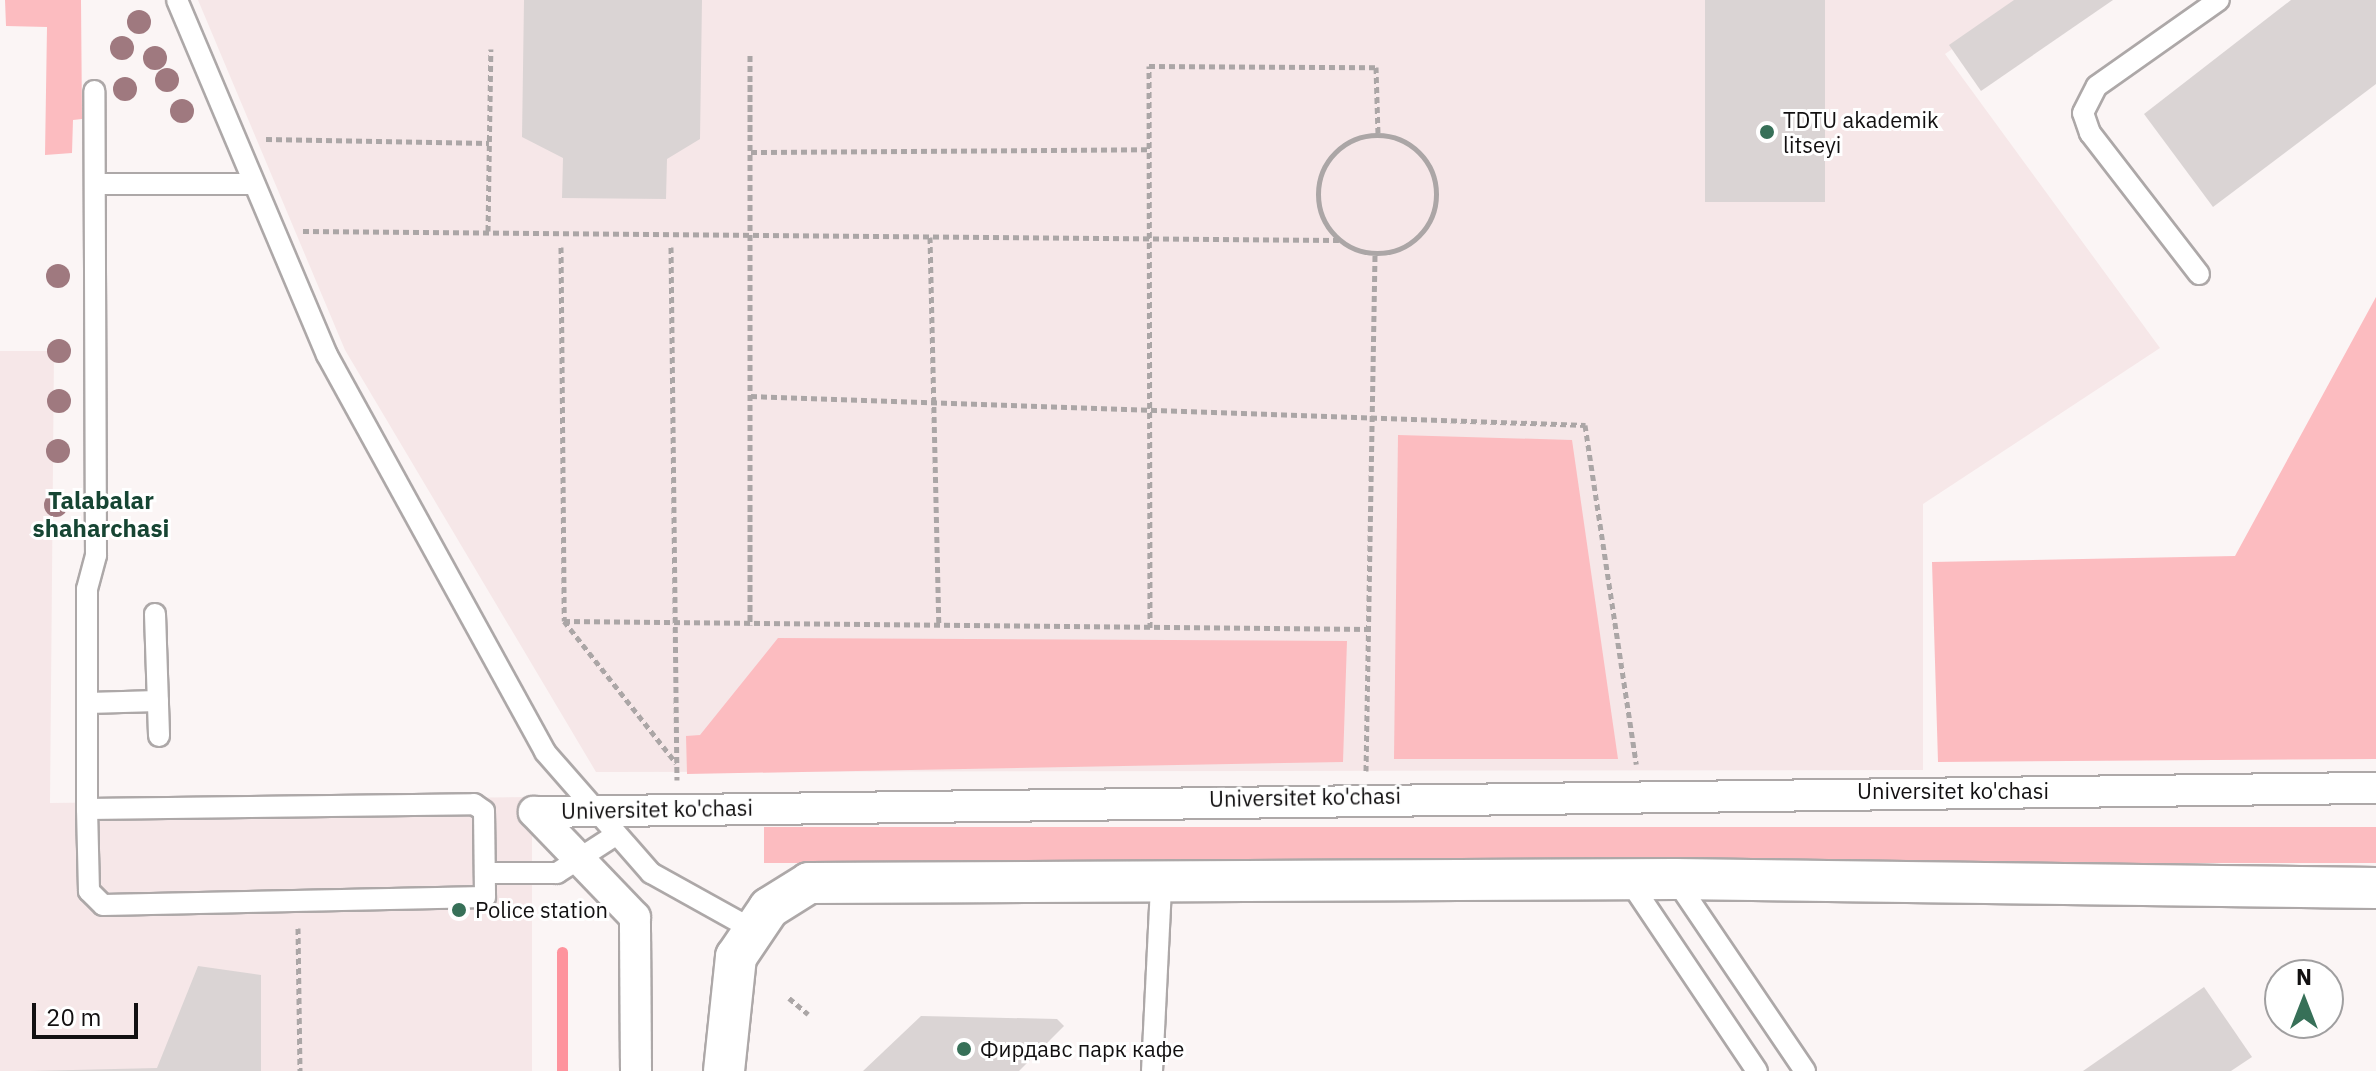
<!DOCTYPE html>
<meta charset="utf-8">
<style>
body{margin:0}
#map{position:relative;width:2376px;height:1071px;overflow:hidden;background:#fbf5f5;font-family:"IBM Plex Sans",sans-serif}
div>[style]{position:absolute}
.built>*{inset:0;background:#f6e7e8}
.green>*{inset:0;background:#fcbcc0;transform-origin:0 0}
.stream>*{height:11px;margin:-5.5px;padding:0 5.5px;transform-origin:5.5px;border-radius:5.5px;background:#fe939d}
.building>*{inset:0;background:#dad4d4;transform-origin:0 0}
.path>*{height:5px;margin-top:-2.5px;transform-origin:0;background:repeating-linear-gradient(90deg,#aba6a6 0 6px,transparent 0 10px)}
.path>.ring{margin:-2.5px;padding:0;box-sizing:content-box;background:none;border:5px solid #aba6a6;border-radius:50%}
.roads{filter:drop-shadow(2px 0 #ada8a8) drop-shadow(-2px 0 #ada8a8) drop-shadow(0 2px #ada8a8) drop-shadow(0 -2px #ada8a8)}
.service>*{height:20px;margin:-10px;padding:0 10px;transform-origin:10px;border-radius:10px;background:#fff}
.pedestrian>*{height:30px;margin:-15px;padding:0 15px;transform-origin:15px;border-radius:15px;background:#fff}
.minor>*{height:40px;margin:-20px;padding:0 20px;transform-origin:20px;border-radius:20px;background:#fff}
.trees>*{width:24px;height:24px;margin:-12px;border-radius:50%;background:#9f797f}
.dots>*{width:22px;height:22px;translate:-50% -50%;box-sizing:border-box;border:4px solid #fff;border-radius:50%}
span{translate:-50% -50%;white-space:nowrap;text-align:center;line-height:1.15;-webkit-text-stroke:6px #fff;paint-order:stroke}
.poi-label{font-size:22px;color:#121011}
.left{translate:0 -50%;text-align:left}
.street-label{font-size:22px;color:#121011}
.neighbourhood-label{font-size:24px;color:#164533;font-weight:700}
.north{position:absolute;left:2264px;top:959px;width:80px;height:80px;box-sizing:border-box;background:#fff;border:2px solid #a09fa0;border-radius:50%;rotate:0deg;font-size:22px;font-weight:700;line-height:32px;text-align:center;color:#121011}
.north::after{content:'';display:block;margin:auto;width:28px;height:36px;background:#377058;clip-path:polygon(50% 0,100% 100%,50% 72%,0 100%)}
.scale{position:absolute;left:32px;top:1003px;width:106px;height:36px;box-sizing:border-box;border:4px solid #121011;border-top:0;padding-left:10px;font-size:24px;line-height:28px;white-space:nowrap;color:#121011;-webkit-text-stroke:6px #fff;paint-order:stroke}
</style>
<div id="map">
<div class="built">
<div style="clip-path:polygon(198px 0,2022px 0,1945px 54px,2160px 348px,1923px 504px,1923px 770px,596px 772px,345px 350px)"></div>
<div style="clip-path:polygon(0 351px,54px 351px,50px 803px,532px 797px,532px 1071px,0 1071px)"></div>
</div>
<div class="green">
<div style="clip-path:polygon(5px 0,81px 0,82px 119px,73px 120px,72px 153px,45px 155px,47px 27px,6px 26px)"></div>
<div style="clip-path:polygon(2376px 297px,2376px 759px,1938px 762px,1932px 562px,2235px 556px)"></div>
<div style="clip-path:polygon(1398px 435px,1572px 440px,1618px 759px,1394px 759px)"></div>
<div style="clip-path:polygon(778px 638px,1347px 641px,1343px 762px,687px 774px,686px 736px,700px 735px)"></div>
<div style="left:764px;top:827px;width:1612px;height:36px"></div>
</div>
<div class="stream">
<div style="left:562px;top:952px;width:119px;rotate:90deg"></div>
</div>
<div class="building">
<div style="clip-path:polygon(524px 0,702px 0,700px 139px,667px 159px,666px 199px,562px 198px,563px 158px,522px 137px)"></div>
<div style="left:1705px;top:0;width:120px;height:202px"></div>
<div style="clip-path:polygon(2014px 0,2113px 0,1981px 91px,1949px 45px)"></div>
<div style="clip-path:polygon(2291px 0,2376px 0,2376px 84px,2213px 207px,2144px 114px)"></div>
<div style="clip-path:polygon(198px 966px,261px 975px,261px 1071px,30px 1071px,157px 1068px)"></div>
<div style="clip-path:polygon(2204px 987px,2252px 1057px,2231px 1071px,2083px 1071px)"></div>
<div style="clip-path:polygon(921px 1016px,1057px 1019px,1064px 1026px,1019px 1071px,863px 1071px)"></div>
</div>
<div class="path">
<div style="left:750px;top:55px;width:570px;rotate:90deg"></div>
<div class="ring" style="left:1318px;top:135px;width:113px;height:113px"></div>
<div style="left:266px;top:139px;width:223px;rotate:1deg"></div>
<div style="left:751px;top:152px;width:398px;rotate:-0.4deg"></div>
<div style="left:303px;top:231px;width:1036px;rotate:0.5deg"></div>
<div style="left:488px;top:231px;width:182px;rotate:-89.1deg"></div>
<div style="left:930px;top:237px;width:389px;rotate:88.7deg"></div>
<div style="left:561px;top:247px;width:374px;rotate:89.5deg"></div>
<div style="left:564px;top:621px;width:181px;rotate:51.7deg"></div>
<div style="left:671px;top:247px;width:533px;rotate:89.36deg"></div>
<div style="left:751px;top:396px;width:835px;rotate:1.99deg"></div>
<div style="left:1585px;top:425px;width:343px;rotate:81.4deg"></div>
<div style="left:564px;top:621px;width:806px;rotate:0.57deg"></div>
<div style="left:1150px;top:628px;width:562px;rotate:-90.1deg"></div>
<div style="left:1149px;top:66px;width:227px;rotate:0.3deg"></div>
<div style="left:1376px;top:67px;width:67px;rotate:88.3deg"></div>
<div style="left:1366px;top:771px;width:518px;rotate:-89deg"></div>
<div style="left:298px;top:928px;width:143px;rotate:89.2deg"></div>
<div style="left:789px;top:998px;width:25px;rotate:40deg"></div>
</div>
<div class="roads">
<div class="service">
<div style="left:177px;top:0;width:385px;rotate:67.1deg"></div>
<div style="left:327px;top:355px;width:453px;rotate:61.2deg"></div>
<div style="left:545px;top:752px;width:161px;rotate:48.8deg"></div>
<div style="left:651px;top:873px;width:113px;rotate:29.1deg"></div>
<div style="left:95px;top:184px;width:158px"></div>
<div style="left:2199px;top:274px;width:178px;rotate:-127.7deg"></div>
<div style="left:2090px;top:133px;width:21px;rotate:-109deg"></div>
<div style="left:2083px;top:113px;width:30px;rotate:-63deg"></div>
<div style="left:2097px;top:86px;width:149px;rotate:-35.2deg"></div>
<div style="left:155px;top:614px;width:122px;rotate:88.1deg"></div>
<div style="left:88px;top:703px;width:70px;rotate:-1.6deg"></div>
<div style="left:87px;top:809px;width:387px;rotate:-0.7deg"></div>
<div style="left:474px;top:804px;width:12px;rotate:35deg"></div>
<div style="left:484px;top:811px;width:86px;rotate:89.3deg"></div>
<div style="left:485px;top:897px;width:382px;rotate:178.8deg"></div>
<div style="left:103px;top:905px;width:20px;rotate:-135deg"></div>
<div style="left:89px;top:891px;width:82px;rotate:-91.4deg"></div>
<div style="left:87px;top:809px;width:220px;rotate:-90deg"></div>
<div style="left:87px;top:589px;width:35px;rotate:-75deg"></div>
<div style="left:96px;top:555px;width:464px;rotate:-90.2deg"></div>
<div style="left:486px;top:873px;width:71px"></div>
<div style="left:557px;top:873px;width:68px;rotate:-33deg"></div>
<div style="left:1628px;top:879px;width:231px;rotate:56.1deg"></div>
<div style="left:1675px;top:879px;width:232px;rotate:55.9deg"></div>
<div style="left:1152px;top:1071px;width:186px;rotate:-87.2deg"></div>
</div>
<div class="pedestrian">
<div style="left:636px;top:1071px;width:154px;rotate:-90.4deg"></div>
<div style="left:635px;top:917px;width:146px;rotate:-133.9deg"></div>
<div style="left:534px;top:812px;width:1842px;rotate:-0.75deg"></div>
</div>
<div class="minor">
<div style="left:724px;top:1071px;width:115px;rotate:-84deg"></div>
<div style="left:736px;top:957px;width:59px;rotate:-56deg"></div>
<div style="left:769px;top:908px;width:47px;rotate:-32deg"></div>
<div style="left:809px;top:883px;width:866px;rotate:-0.26deg"></div>
<div style="left:1675px;top:879px;width:701px;rotate:0.74deg"></div>
</div>
</div>
<div class="trees">
<div style="left:139px;top:22px"></div>
<div style="left:122px;top:48px"></div>
<div style="left:155px;top:58px"></div>
<div style="left:167px;top:80px"></div>
<div style="left:125px;top:89px"></div>
<div style="left:182px;top:111px"></div>
<div style="left:58px;top:276px"></div>
<div style="left:59px;top:351px"></div>
<div style="left:59px;top:401px"></div>
<div style="left:58px;top:451px"></div>
<div style="left:56px;top:505px"></div>
</div>
<div class="dots">
<div style="left:1767px;top:132px;background:#377058"></div>
<div style="left:459px;top:910px;background:#377058"></div>
<div style="left:964px;top:1049px;background:#377058"></div>
</div>
<div class="poi-label">
<span class="left" style="left:1783px;top:132px">TDTU akademik<br>litseyi</span>
<span class="left" style="left:475px;top:910px">Police station</span>
<span class="left" style="left:980px;top:1049px">Фирдавс парк кафе</span>
</div>
<div class="street-label">
<span style="left:1953px;top:791px">Universitet ko'chasi</span>
<span style="left:1305px;top:797px;rotate:-1deg">Universitet ko'chasi</span>
<span style="left:657px;top:809px;rotate:-1deg">Universitet ko'chasi</span>
</div>
<div class="neighbourhood-label">
<span style="left:101px;top:515px">Talabalar<br>shaharchasi</span>
</div>
<div class="north">N</div>
<div class="scale">20 m</div>
</div>
